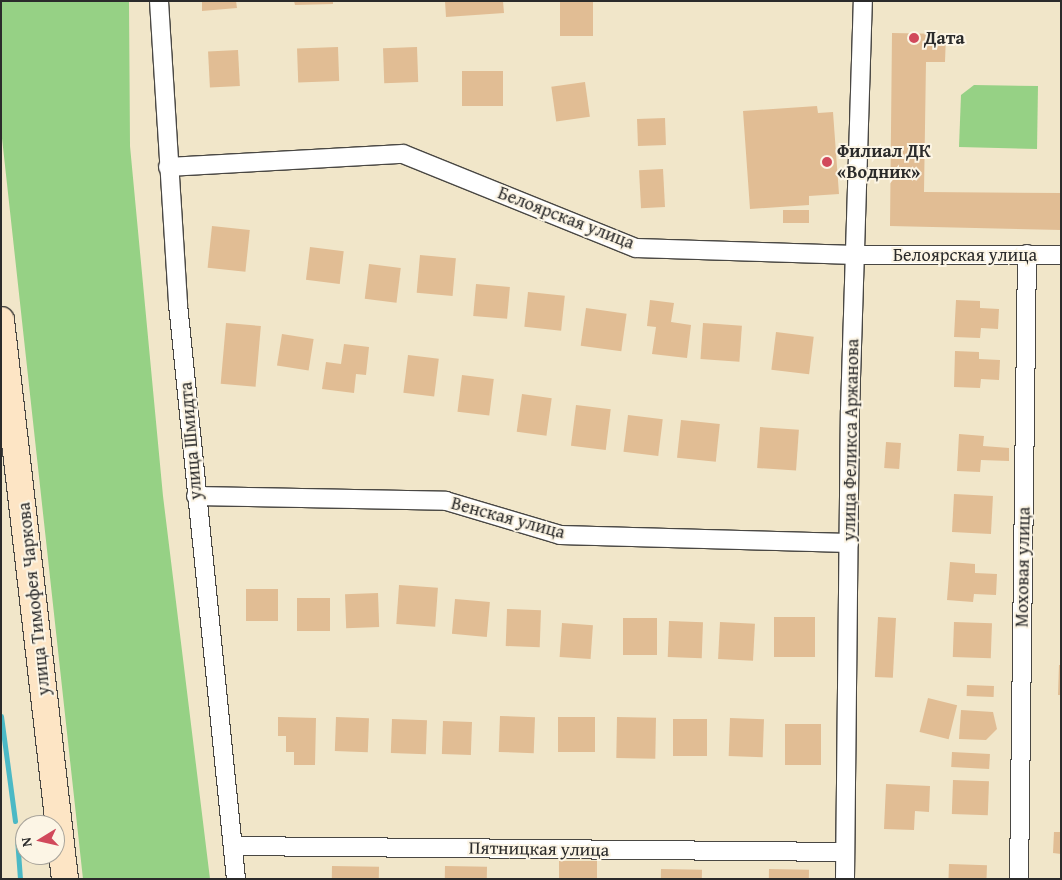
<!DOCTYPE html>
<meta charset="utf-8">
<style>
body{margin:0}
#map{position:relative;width:1062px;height:880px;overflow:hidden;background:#f1e6c9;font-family:"Gentium Book Plus",serif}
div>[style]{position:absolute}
.green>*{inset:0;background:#96d185}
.stream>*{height:5px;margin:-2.5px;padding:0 2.5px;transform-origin:2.5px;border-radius:2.5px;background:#4bb9c5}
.building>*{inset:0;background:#e1bd94;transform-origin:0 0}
.roads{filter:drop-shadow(1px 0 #494743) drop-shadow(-1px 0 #494743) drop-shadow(0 1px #494743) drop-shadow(0 -1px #494743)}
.street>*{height:18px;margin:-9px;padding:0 9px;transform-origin:9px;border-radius:9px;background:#fff}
.secondary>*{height:26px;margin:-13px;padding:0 13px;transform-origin:13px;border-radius:13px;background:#fde5c5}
.dots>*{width:14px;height:14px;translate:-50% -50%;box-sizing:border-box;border:2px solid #fcf5e5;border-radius:50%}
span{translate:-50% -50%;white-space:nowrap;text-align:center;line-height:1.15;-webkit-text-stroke:4px #fcf5e5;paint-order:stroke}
.poi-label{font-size:18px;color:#2b2b2b;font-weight:700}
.left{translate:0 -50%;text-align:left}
.street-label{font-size:18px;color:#2b2b2b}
.frame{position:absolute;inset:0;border:2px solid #2b2b2b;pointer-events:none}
.north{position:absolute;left:15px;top:815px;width:50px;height:50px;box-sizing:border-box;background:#fcf5e5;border:1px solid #a8a49b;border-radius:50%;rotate:261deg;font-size:14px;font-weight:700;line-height:20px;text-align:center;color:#2b2b2b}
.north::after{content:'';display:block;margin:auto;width:18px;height:22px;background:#d1495b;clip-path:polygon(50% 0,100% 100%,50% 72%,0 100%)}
</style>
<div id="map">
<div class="green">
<div style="clip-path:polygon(1px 1px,129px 1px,130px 146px,163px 496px,210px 879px,83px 879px,1px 129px)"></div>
<div style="clip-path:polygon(974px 85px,1038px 86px,1037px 149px,959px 147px,961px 95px)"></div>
</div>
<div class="stream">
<div style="left:1px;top:716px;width:106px;rotate:82.4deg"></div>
<div style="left:17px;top:838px;width:41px;rotate:85.8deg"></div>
</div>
<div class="building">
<div style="clip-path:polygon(202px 1px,236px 1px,237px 8px,202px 11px)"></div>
<div style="clip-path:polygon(294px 1px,333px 1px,333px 4px,295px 5px)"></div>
<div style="clip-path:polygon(445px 1px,503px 1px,504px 13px,446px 17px)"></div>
<div style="left:560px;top:1px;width:33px;height:35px"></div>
<div style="clip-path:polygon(892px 33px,946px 34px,945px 62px,926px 62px,924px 192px,1061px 193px,1061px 230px,890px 226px)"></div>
<div style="left:338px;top:47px;width:34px;height:41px;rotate:88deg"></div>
<div style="left:417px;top:47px;width:35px;height:34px;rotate:88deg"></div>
<div style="left:238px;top:50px;width:36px;height:30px;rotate:87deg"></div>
<div style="left:462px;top:71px;width:41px;height:35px"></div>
<div style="left:585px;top:82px;width:35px;height:34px;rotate:82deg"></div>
<div style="clip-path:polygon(817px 106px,818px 113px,833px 112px,839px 194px,809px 196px,809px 205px,750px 209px,743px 111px)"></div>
<div style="left:665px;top:118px;width:27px;height:28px;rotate:88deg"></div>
<div style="left:663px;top:169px;width:38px;height:24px;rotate:87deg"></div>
<div style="left:809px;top:210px;width:13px;height:26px;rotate:90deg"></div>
<div style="left:212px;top:226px;width:38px;height:42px;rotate:6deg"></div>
<div style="left:310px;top:247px;width:34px;height:33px;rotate:7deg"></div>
<div style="left:420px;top:255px;width:36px;height:38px;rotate:5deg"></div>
<div style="left:369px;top:264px;width:32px;height:35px;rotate:7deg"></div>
<div style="left:476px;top:284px;width:34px;height:32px;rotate:5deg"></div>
<div style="left:528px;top:292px;width:37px;height:35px;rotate:6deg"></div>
<div style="clip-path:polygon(650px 300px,674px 303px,671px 322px,691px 325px,687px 358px,652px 354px,656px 327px,647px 326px)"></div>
<div style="clip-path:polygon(956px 300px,980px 301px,980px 308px,999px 309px,998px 329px,981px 328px,980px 338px,954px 337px)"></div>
<div style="left:586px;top:308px;width:41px;height:38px;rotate:8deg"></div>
<div style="left:226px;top:323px;width:35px;height:61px;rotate:5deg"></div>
<div style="left:703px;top:323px;width:39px;height:36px;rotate:4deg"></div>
<div style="left:776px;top:332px;width:38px;height:38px;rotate:7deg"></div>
<div style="left:282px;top:334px;width:32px;height:32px;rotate:9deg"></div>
<div style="clip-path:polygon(344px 344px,369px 347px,366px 375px,356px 374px,354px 393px,322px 389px,326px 362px,341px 364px)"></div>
<div style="clip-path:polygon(955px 351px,979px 352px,979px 359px,1000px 360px,999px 380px,981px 379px,980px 388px,954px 387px)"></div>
<div style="left:408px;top:355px;width:31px;height:38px;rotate:7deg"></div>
<div style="left:462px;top:375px;width:32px;height:37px;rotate:7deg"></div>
<div style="left:522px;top:394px;width:30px;height:38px;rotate:8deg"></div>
<div style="left:576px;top:405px;width:35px;height:41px;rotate:7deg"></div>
<div style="left:628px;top:415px;width:35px;height:37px;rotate:7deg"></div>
<div style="left:681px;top:420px;width:39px;height:38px;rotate:6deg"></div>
<div style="left:760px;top:427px;width:39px;height:41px;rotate:4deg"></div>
<div style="clip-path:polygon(959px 434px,984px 436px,983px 446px,1009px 448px,1009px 461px,981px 460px,980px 472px,957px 471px)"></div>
<div style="left:886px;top:442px;width:15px;height:26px;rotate:4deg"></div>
<div style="left:954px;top:494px;width:39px;height:38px;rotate:3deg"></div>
<div style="clip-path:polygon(950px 562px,975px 564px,975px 573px,997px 574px,996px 595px,974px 594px,973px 602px,947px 600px)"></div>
<div style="left:399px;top:585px;width:39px;height:39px;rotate:4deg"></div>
<div style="left:246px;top:589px;width:32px;height:32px"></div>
<div style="left:378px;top:593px;width:34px;height:33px;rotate:88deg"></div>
<div style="left:297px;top:598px;width:33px;height:33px"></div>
<div style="left:455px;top:599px;width:35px;height:35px;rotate:5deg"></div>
<div style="left:507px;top:609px;width:34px;height:37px;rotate:2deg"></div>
<div style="left:774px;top:617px;width:41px;height:40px"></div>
<div style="left:878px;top:617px;width:18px;height:60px;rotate:3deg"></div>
<div style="left:623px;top:618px;width:34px;height:37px"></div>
<div style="left:669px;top:621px;width:34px;height:36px;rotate:2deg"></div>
<div style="left:720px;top:622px;width:35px;height:37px;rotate:3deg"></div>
<div style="left:954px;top:622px;width:38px;height:35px;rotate:2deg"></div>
<div style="left:562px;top:623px;width:31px;height:34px;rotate:4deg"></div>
<div style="clip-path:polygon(1059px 665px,1061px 665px,1061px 695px,1058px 695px)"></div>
<div style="left:967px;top:685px;width:27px;height:11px;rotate:2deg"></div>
<div style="left:928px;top:698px;width:30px;height:35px;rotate:14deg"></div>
<div style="clip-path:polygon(961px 710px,993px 712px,997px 729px,986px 740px,959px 739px)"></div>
<div style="left:500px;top:716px;width:35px;height:36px;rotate:2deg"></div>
<div style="clip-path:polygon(278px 717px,316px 718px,315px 765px,294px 765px,294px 752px,286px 752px,286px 736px,278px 736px)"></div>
<div style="left:336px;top:717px;width:33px;height:34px;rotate:2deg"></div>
<div style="left:558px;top:717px;width:37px;height:35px"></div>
<div style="left:617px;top:717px;width:39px;height:41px;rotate:1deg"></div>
<div style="left:730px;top:718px;width:34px;height:38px;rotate:2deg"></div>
<div style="left:392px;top:719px;width:35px;height:34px;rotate:2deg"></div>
<div style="left:673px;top:719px;width:34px;height:37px"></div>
<div style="left:443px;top:721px;width:29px;height:33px;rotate:2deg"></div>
<div style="left:785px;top:724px;width:36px;height:41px"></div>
<div style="left:952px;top:752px;width:38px;height:15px;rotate:3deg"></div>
<div style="left:953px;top:780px;width:36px;height:34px;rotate:2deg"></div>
<div style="clip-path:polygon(886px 784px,930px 786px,929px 812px,915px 811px,914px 830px,884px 829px)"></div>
<div style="clip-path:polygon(1054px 832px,1061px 832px,1061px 854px,1053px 853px)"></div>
<div style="left:559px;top:861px;width:38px;height:18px"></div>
<div style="left:949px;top:864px;width:38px;height:15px;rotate:2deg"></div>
<div style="left:332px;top:866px;width:47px;height:13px;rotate:1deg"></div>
<div style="left:445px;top:866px;width:42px;height:13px;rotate:1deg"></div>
<div style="left:661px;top:869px;width:41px;height:10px;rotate:1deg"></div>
<div style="left:769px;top:869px;width:40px;height:10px;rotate:1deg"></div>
</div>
<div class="roads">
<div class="street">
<div style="left:159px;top:1px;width:304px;rotate:86.4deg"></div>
<div style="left:178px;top:304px;width:578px;rotate:84.24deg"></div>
<div style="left:168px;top:167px;width:235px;rotate:-3.2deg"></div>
<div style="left:403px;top:154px;width:251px;rotate:22deg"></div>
<div style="left:636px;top:248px;width:220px;rotate:1.8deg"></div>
<div style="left:856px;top:255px;width:205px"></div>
<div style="left:196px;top:496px;width:250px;rotate:1.1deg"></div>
<div style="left:446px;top:501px;width:119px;rotate:16.6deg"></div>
<div style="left:560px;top:535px;width:289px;rotate:1.6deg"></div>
<div style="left:233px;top:846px;width:612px;rotate:0.56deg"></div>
<div style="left:845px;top:879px;width:469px;rotate:-89.4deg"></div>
<div style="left:850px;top:410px;width:409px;rotate:-88.2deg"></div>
<div style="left:1019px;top:879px;width:625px;rotate:-89.27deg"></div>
</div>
<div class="secondary">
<div style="left:1px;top:320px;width:563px;rotate:83.47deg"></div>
</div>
</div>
<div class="dots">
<div style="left:914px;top:38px;background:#d1495b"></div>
<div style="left:827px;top:162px;background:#d1495b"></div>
</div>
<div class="poi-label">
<span class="left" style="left:924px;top:38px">Дата</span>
<span class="left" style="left:837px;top:162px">Филиал ДК<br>«Водник»</span>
</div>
<div class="street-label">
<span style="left:566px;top:218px;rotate:21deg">Белоярская улица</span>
<span style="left:965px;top:255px">Белоярская улица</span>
<span style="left:851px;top:440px;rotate:-89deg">улица Феликса Аржанова</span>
<span style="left:191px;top:441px;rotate:-95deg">улица Шмидта</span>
<span style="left:508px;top:518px;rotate:15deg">Венская улица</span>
<span style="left:1023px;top:567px;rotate:-89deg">Моховая улица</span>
<span style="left:34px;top:599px;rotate:-96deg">улица Тимофея Чаркова</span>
<span style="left:539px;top:849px;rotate:1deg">Пятницкая улица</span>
</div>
<div class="frame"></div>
<div class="north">N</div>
</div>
